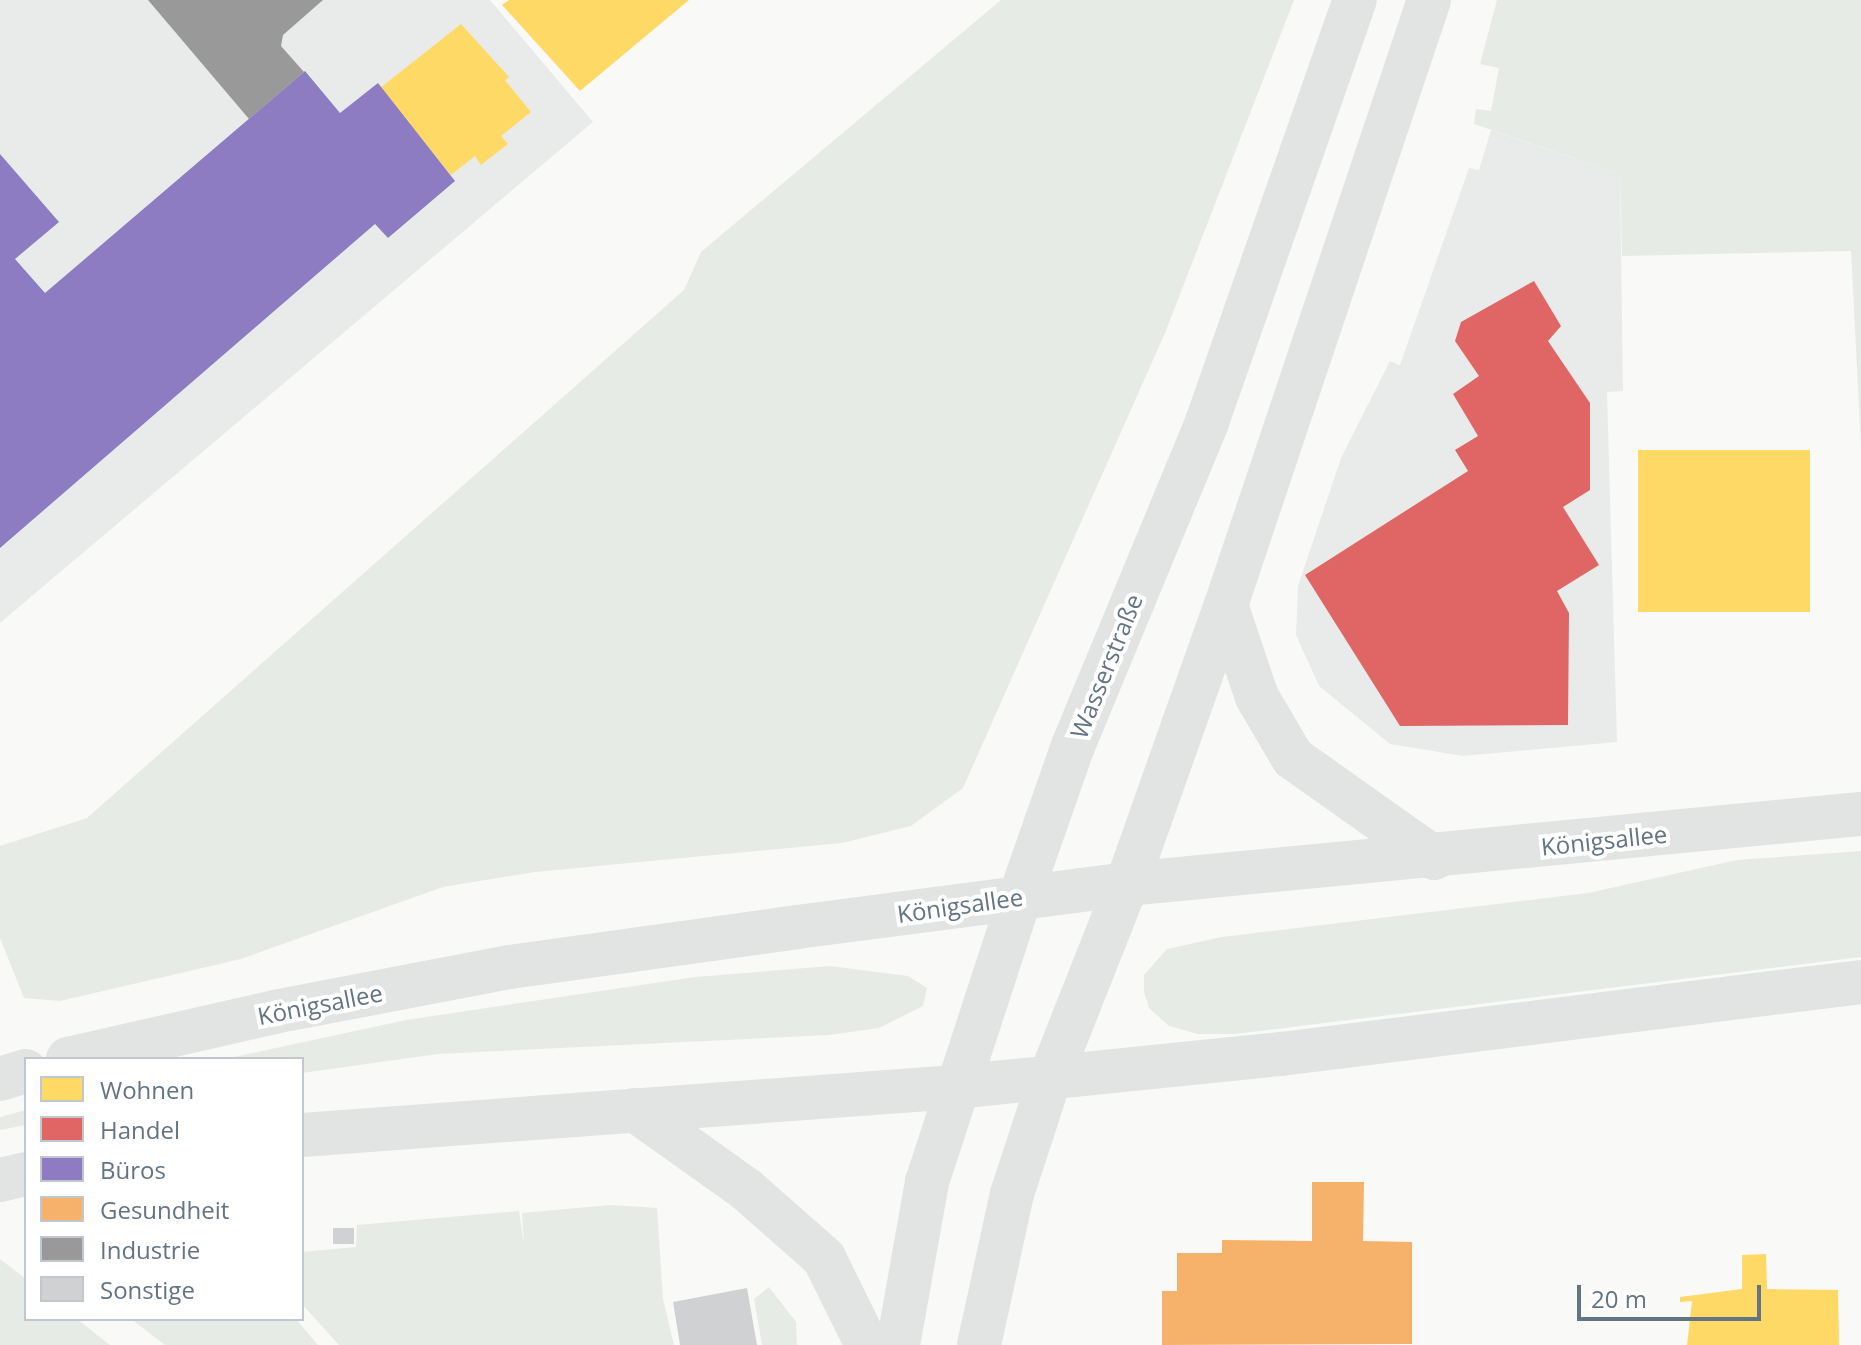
<!DOCTYPE html>
<meta charset="utf-8">
<style>
body{margin:0}
#map{position:relative;width:1861px;height:1345px;overflow:hidden;background:#f9f9f8;font-family:"Open Sans",sans-serif}
div>[style]{position:absolute}
.built>*{inset:0;background:#e9ebeb}
.green>*{inset:0;background:#e7ebe5}
.homes>*{inset:0;background:#ffd966;transform-origin:0 0}
.shops>*{inset:0;background:#e06666}
.offices>*{inset:0;background:#8e7cc3}
.health>*{inset:0;background:#f6b26b}
.industry>*{inset:0;background:#999}
.building>*{inset:0;background:#d0d1d3;transform-origin:0 0}
.secondary>*{height:44px;margin:-22px;padding:0 22px;transform-origin:22px;border-radius:22px;background:#e2e3e3}
.primary>*{height:44px;margin:-22px;padding:0 22px;transform-origin:22px;border-radius:22px;background:#e2e3e3}
span{translate:-50% -50%;white-space:nowrap;text-align:center;line-height:1.15;-webkit-text-stroke:8px #fff;paint-order:stroke}
.street-label{font-size:24px;color:#637484}
.legend{position:absolute;left:24px;top:1057px;width:280px;height:264px;box-sizing:border-box;background:#fff;border:2px solid #c1c7ce;margin:0;padding:10px 14px;list-style:none;font-size:24px;color:#637484}
.legend li{display:flex;align-items:center;gap:16px;height:40px}
.legend b{width:40px;border:2px solid #c1c7ce}
.scale{position:absolute;left:1577px;top:1285px;width:184px;height:36px;box-sizing:border-box;border:4px solid #637484;border-top:0;padding-left:10px;font-size:24px;line-height:28px;white-space:nowrap;color:#637484;-webkit-text-stroke:6px #fff;paint-order:stroke}
</style>
<div id="map">
<div class="built">
<div style="clip-path:polygon(0 0,490px 0,593px 122px,0 623px)"></div>
<div style="clip-path:polygon(1491px 130px,1620px 174px,1623px 391px,1607px 392px,1617px 742px,1463px 756px,1390px 744px,1319px 686px,1296px 635px,1298px 586px,1341px 458px,1390px 361px,1400px 365px,1469px 168px,1479px 170px)"></div>
</div>
<div class="green">
<div style="clip-path:polygon(1001px 0,1294px 0,1165px 333px,963px 788px,911px 826px,842px 843px,535px 872px,443px 887px,241px 959px,60px 1001px,24px 998px,0 938px,0 846px,87px 818px,684px 290px,701px 252px)"></div>
<div style="clip-path:polygon(1497px 0,1861px 0,1861px 446px,1851px 251px,1622px 256px,1620px 174px,1474px 124px,1476px 109px,1491px 111px,1499px 68px,1480px 64px)"></div>
<div style="clip-path:polygon(1861px 851px,1861px 957px,1235px 1034px,1198px 1034px,1169px 1026px,1149px 1008px,1144px 992px,1144px 975px,1167px 949px,1222px 937px,1588px 893px,1737px 860px)"></div>
<div style="clip-path:polygon(830px 966px,908px 976px,927px 988px,923px 1006px,879px 1028px,829px 1035px,438px 1054px,302px 1073px,302px 1059px,225px 1059px,406px 1020px,695px 977px)"></div>
<div style="clip-path:polygon(26px 1110px,26px 1125px,0 1130px,0 1117px)"></div>
<div style="clip-path:polygon(610px 1205px,657px 1208px,663px 1299px,674px 1345px,339px 1345px,302px 1304px,302px 1252px,356px 1247px,357px 1225px,519px 1211px,524px 1244px,522px 1213px)"></div>
<div style="clip-path:polygon(0 1259px,26px 1279px,26px 1319px,77px 1319px,110px 1345px,0 1345px)"></div>
<div style="clip-path:polygon(769px 1287px,796px 1322px,797px 1345px,762px 1345px,754px 1299px)"></div>
<div style="clip-path:polygon(131px 1319px,296px 1319px,318px 1345px,165px 1345px)"></div>
</div>
<div class="homes">
<div style="clip-path:polygon(509px 0,689px 0,580px 91px,502px 5px)"></div>
<div style="clip-path:polygon(461px 24px,509px 77px,505px 80px,531px 112px,501px 136px,508px 144px,481px 165px,475px 156px,451px 175px,380px 88px)"></div>
<div style="left:1810px;top:450px;width:162px;height:172px;rotate:90deg"></div>
<div style="clip-path:polygon(1766px 1254px,1767px 1289px,1838px 1290px,1839px 1345px,1687px 1345px,1692px 1301px,1680px 1302px,1680px 1297px,1742px 1289px,1742px 1255px)"></div>
</div>
<div class="shops">
<div style="clip-path:polygon(1534px 281px,1561px 326px,1548px 341px,1590px 403px,1590px 490px,1563px 507px,1599px 565px,1557px 591px,1569px 613px,1568px 725px,1400px 726px,1305px 575px,1468px 471px,1455px 450px,1478px 436px,1453px 394px,1479px 376px,1455px 341px,1461px 322px)"></div>
</div>
<div class="offices">
<div style="clip-path:polygon(305px 71px,340px 113px,378px 83px,455px 181px,388px 238px,375px 224px,0 548px,0 154px,59px 222px,15px 259px,45px 293px)"></div>
</div>
<div class="health">
<div style="clip-path:polygon(1312px 1182px,1364px 1182px,1363px 1241px,1412px 1242px,1412px 1344px,1162px 1345px,1162px 1291px,1177px 1291px,1177px 1253px,1222px 1253px,1222px 1240px,1312px 1241px)"></div>
</div>
<div class="industry">
<div style="clip-path:polygon(148px 0,323px 0,283px 35px,281px 46px,304px 72px,249px 119px)"></div>
</div>
<div class="building">
<div style="left:354px;top:1228px;width:16px;height:21px;rotate:90deg"></div>
<div style="clip-path:polygon(747px 1288px,757px 1345px,680px 1345px,673px 1302px)"></div>
</div>
<div class="secondary">
<div style="left:1226px;top:605px;width:97px;rotate:71.4deg"></div>
<div style="left:1257px;top:697px;width:71px;rotate:59.5deg"></div>
<div style="left:1293px;top:758px;width:173px;rotate:35.3deg"></div>
<div style="left:635px;top:1110px;width:138px;rotate:35.5deg"></div>
<div style="left:747px;top:1190px;width:103px;rotate:41.4deg"></div>
<div style="left:824px;top:1258px;width:97px;rotate:63.7deg"></div>
<div style="left:898px;top:1345px;width:166px;rotate:-79.9deg"></div>
<div style="left:927px;top:1182px;width:300px;rotate:-71.9deg"></div>
<div style="left:1020px;top:897px;width:160px;rotate:-70.7deg"></div>
<div style="left:1073px;top:746px;width:351px;rotate:-67.5deg"></div>
<div style="left:1207px;top:422px;width:447px;rotate:-70.7deg"></div>
<div style="left:979px;top:1345px;width:155px;rotate:-77.7deg"></div>
<div style="left:1012px;top:1194px;width:122px;rotate:-71.9deg"></div>
<div style="left:1050px;top:1078px;width:209px;rotate:-68.4deg"></div>
<div style="left:1127px;top:884px;width:296px;rotate:-70.5deg"></div>
<div style="left:1226px;top:605px;width:638px;rotate:-71.45deg"></div>
</div>
<div class="primary">
<div style="left:68px;top:1059px;width:216px;rotate:-12.8deg"></div>
<div style="left:279px;top:1011px;width:235px;rotate:-10.8deg"></div>
<div style="left:510px;top:967px;width:290px;rotate:-7.9deg"></div>
<div style="left:797px;top:927px;width:333px;rotate:-7.4deg"></div>
<div style="left:1127px;top:884px;width:737px;rotate:-5.45deg"></div>
<div style="left:0;top:1079px;width:27px;rotate:-17deg"></div>
<div style="left:302px;top:1135px;width:655px;rotate:-4.2deg"></div>
<div style="left:955px;top:1087px;width:328px;rotate:-5.8deg"></div>
<div style="left:1281px;top:1054px;width:584px;rotate:-7.08deg"></div>
<div style="left:0;top:1180px;width:27px;rotate:-13deg"></div>
</div>
<div class="street-label">
<span style="left:1106px;top:666px;rotate:-68deg">Wasserstraße</span>
<span style="left:1604px;top:840px;rotate:-6deg">Königsallee</span>
<span style="left:960px;top:905px;rotate:-8deg">Königsallee</span>
<span style="left:320px;top:1004px;rotate:-11deg">Königsallee</span>
</div>
<ul class="legend">
<li><b style="height:22px;background:#ffd966"></b>Wohnen</li>
<li><b style="height:22px;background:#e06666"></b>Handel</li>
<li><b style="height:22px;background:#8e7cc3"></b>Büros</li>
<li><b style="height:22px;background:#f6b26b"></b>Gesundheit</li>
<li><b style="height:22px;background:#999"></b>Industrie</li>
<li><b style="height:22px;background:#d0d1d3"></b>Sonstige</li>
</ul>
<div class="scale">20 m</div>
</div>
